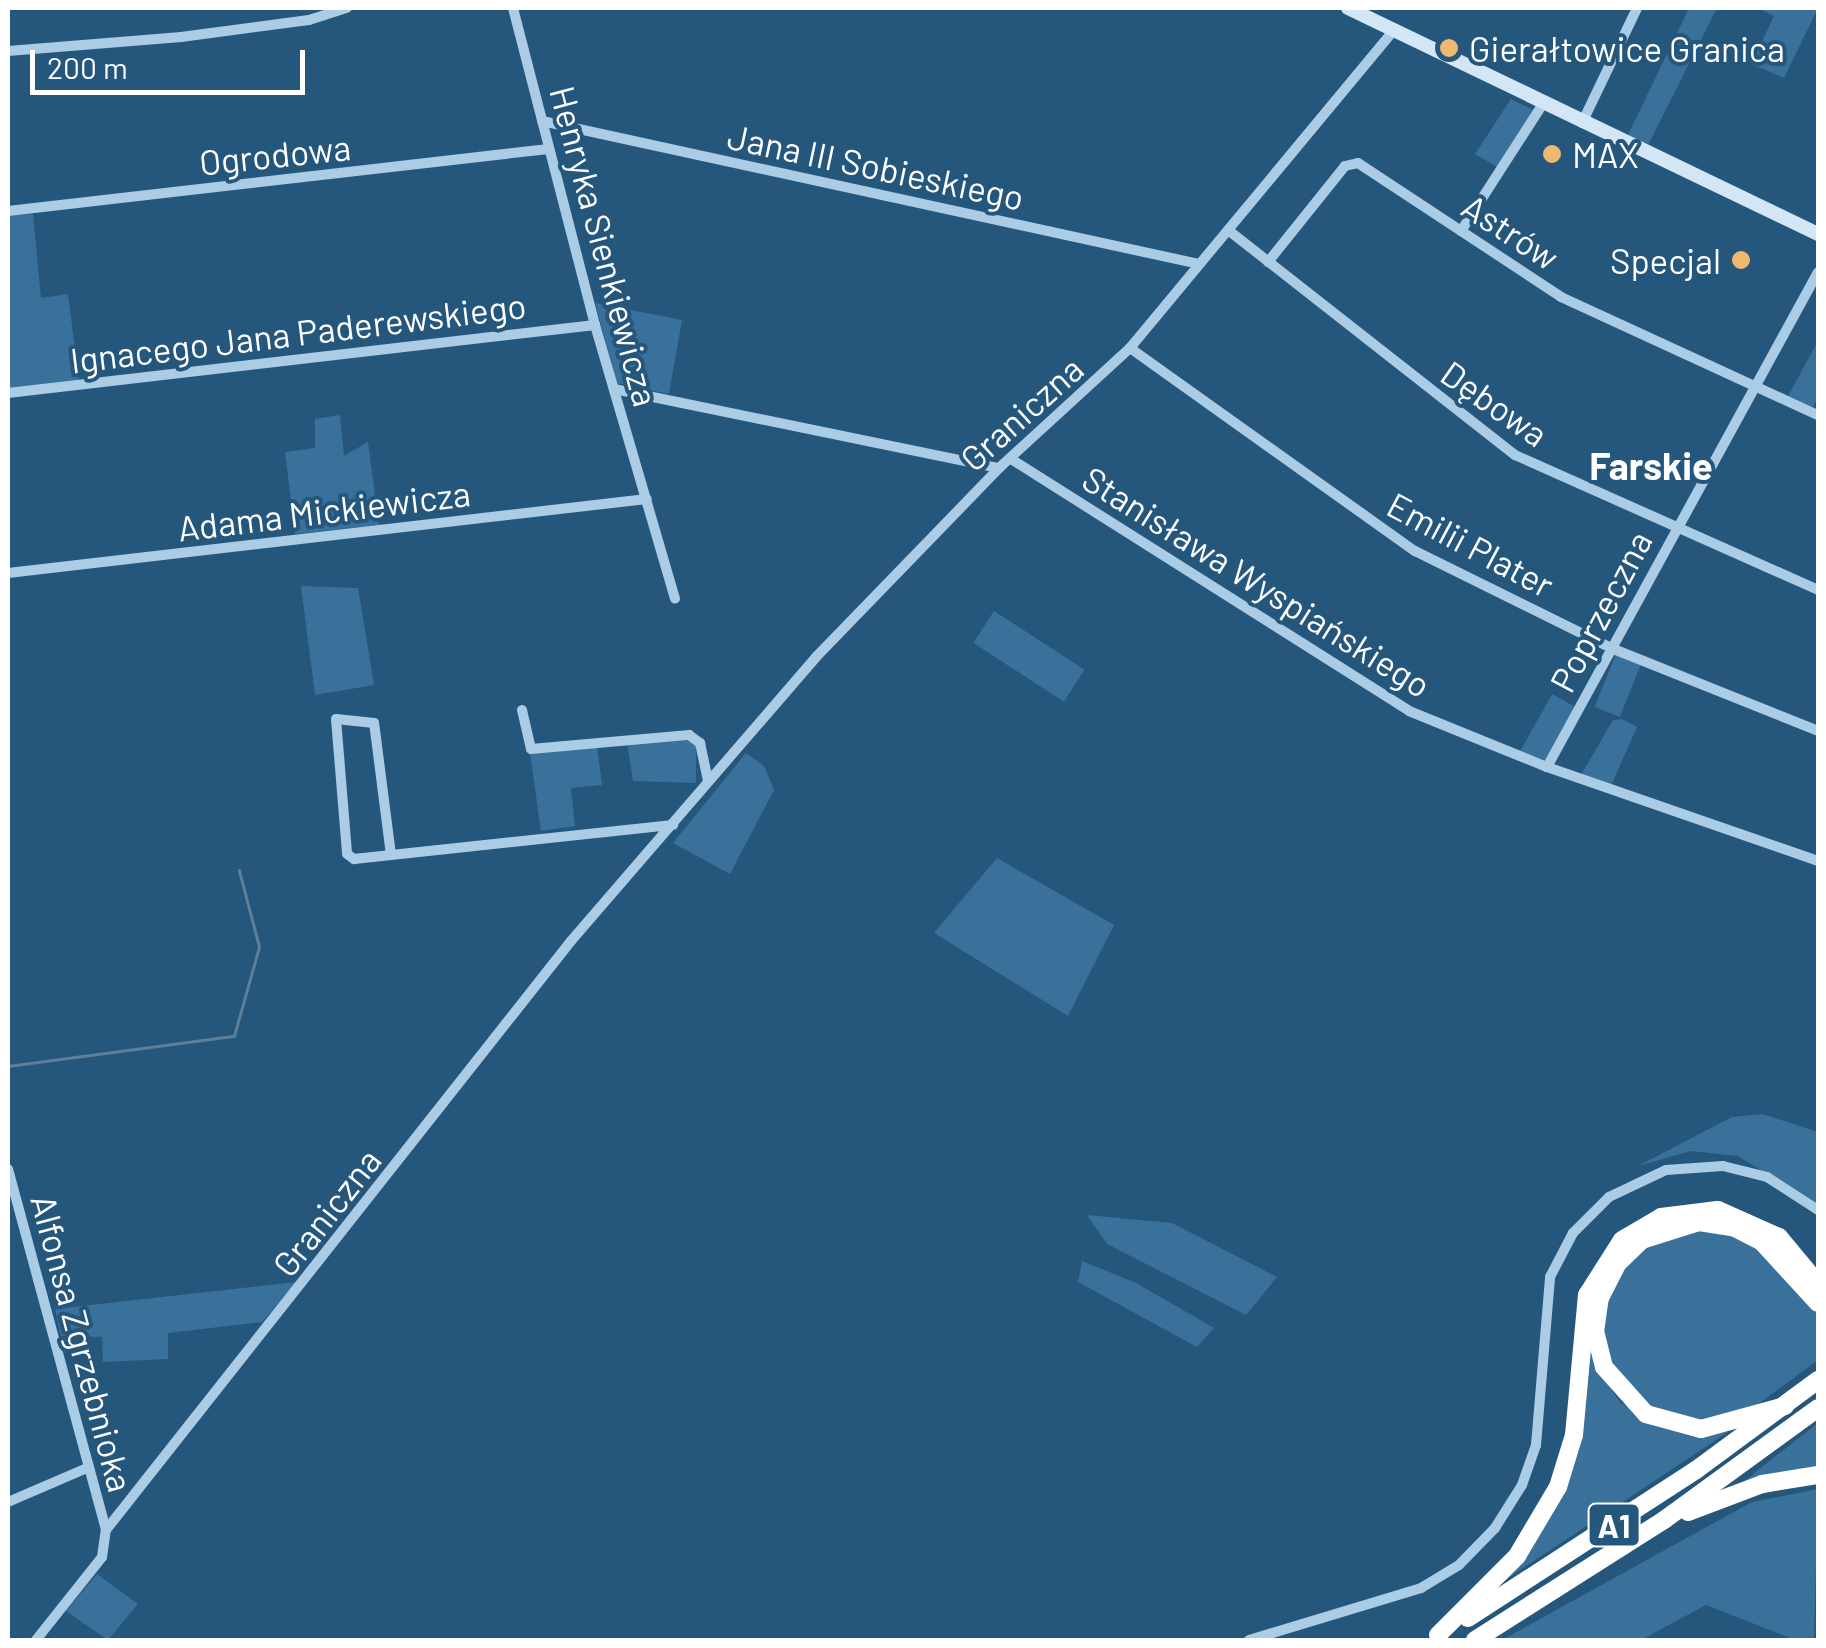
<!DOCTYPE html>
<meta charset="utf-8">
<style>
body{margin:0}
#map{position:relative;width:1826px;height:1648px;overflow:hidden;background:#25577d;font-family:Barlow,sans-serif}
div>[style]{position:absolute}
.green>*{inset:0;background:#39719a;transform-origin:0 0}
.stream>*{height:2.5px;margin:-1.25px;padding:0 1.25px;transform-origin:1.25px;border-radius:1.25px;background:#5c7f9a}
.minor>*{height:10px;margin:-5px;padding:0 5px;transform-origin:5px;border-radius:5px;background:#aacce5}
.secondary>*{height:14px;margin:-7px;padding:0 7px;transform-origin:7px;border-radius:7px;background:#d3e6f5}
.motorway>*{height:18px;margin:-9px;padding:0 9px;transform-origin:9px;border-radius:9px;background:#fff}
.dots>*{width:28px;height:28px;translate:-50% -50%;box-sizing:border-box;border:5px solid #25577d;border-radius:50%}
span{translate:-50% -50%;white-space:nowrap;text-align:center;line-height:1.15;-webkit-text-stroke:8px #25577d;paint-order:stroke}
.shield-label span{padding:2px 8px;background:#25577d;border:2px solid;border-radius:8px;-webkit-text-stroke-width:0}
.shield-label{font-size:32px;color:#fff;font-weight:700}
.poi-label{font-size:35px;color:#fff}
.left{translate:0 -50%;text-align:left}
.right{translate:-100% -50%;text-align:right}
.street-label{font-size:35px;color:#fff}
.neighbourhood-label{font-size:38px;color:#fff;font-weight:700}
.frame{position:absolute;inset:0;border:10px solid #fff;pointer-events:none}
.scale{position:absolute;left:30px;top:50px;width:275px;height:45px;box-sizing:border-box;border:5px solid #fff;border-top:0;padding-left:12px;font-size:30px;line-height:35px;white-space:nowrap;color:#fff;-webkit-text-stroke:8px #25577d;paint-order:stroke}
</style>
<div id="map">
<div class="green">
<div style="clip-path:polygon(1689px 8px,1717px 8px,1647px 147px,1627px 137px)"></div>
<div style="clip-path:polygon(1758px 8px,1818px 8px,1784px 78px,1751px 64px,1774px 16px)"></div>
<div style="clip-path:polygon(1511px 99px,1533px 110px,1499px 168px,1475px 154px)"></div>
<div style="clip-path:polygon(33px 214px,41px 298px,68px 294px,79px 381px,8px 389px,8px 215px)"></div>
<div style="clip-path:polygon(595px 303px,682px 320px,669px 394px,617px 383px)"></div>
<div style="clip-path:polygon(1818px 341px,1818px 398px,1813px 407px,1788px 396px)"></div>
<div style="clip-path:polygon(340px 415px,344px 456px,368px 442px,379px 525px,295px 534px,285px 452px,315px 448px,315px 419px)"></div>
<div style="clip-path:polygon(301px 586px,358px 588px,374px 685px,315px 695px)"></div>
<div style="left:994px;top:611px;width:108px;height:38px;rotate:33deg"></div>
<div style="left:1616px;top:654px;width:27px;height:57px;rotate:22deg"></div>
<div style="left:1552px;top:694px;width:26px;height:66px;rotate:29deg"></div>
<div style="clip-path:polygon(1622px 719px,1637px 727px,1610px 788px,1581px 775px,1613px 720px)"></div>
<div style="clip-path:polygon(689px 740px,696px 744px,696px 783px,633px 781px,627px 742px)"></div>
<div style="clip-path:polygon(597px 746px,602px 785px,571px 788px,575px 826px,541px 831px,530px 753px)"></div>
<div style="clip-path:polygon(746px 753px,764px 766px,774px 790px,730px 874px,673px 843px)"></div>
<div style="clip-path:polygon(997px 858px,1114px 925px,1068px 1016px,934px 933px)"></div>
<div style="clip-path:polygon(1763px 1114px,1818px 1132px,1818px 1206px,1738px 1156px,1691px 1151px,1638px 1166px,1732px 1117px)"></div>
<div style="clip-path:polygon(1702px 1214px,1740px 1221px,1773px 1241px,1803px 1271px,1818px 1294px,1773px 1245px,1724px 1220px,1678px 1219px,1629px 1243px,1604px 1274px,1592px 1310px,1590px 1339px,1602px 1376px,1620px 1402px,1652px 1424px,1683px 1433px,1728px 1432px,1499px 1584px,1542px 1531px,1573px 1461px,1589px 1311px,1603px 1270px,1626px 1242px,1643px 1230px,1663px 1220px)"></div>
<div style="clip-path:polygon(1087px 1215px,1172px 1223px,1277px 1277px,1246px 1315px,1107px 1244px)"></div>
<div style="clip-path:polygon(1722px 1230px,1768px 1254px,1818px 1310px,1818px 1360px,1754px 1407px,1706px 1422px,1648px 1409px,1611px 1369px,1601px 1316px,1621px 1265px,1666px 1233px)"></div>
<div style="clip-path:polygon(1082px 1261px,1136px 1283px,1214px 1328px,1197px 1347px,1078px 1282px)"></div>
<div style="clip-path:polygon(297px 1282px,262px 1322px,168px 1333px,168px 1359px,103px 1362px,102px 1337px,61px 1336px,55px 1309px)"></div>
<div style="clip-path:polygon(1818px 1423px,1818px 1469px,1744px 1482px,1758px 1470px)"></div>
<div style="clip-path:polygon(1818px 1489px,1814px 1640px,1795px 1640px,1706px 1605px,1641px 1640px,1502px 1640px,1752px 1502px)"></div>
<div style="clip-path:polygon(97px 1574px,138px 1604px,108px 1640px,66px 1611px)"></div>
</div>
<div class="stream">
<div style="left:8px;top:1066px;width:228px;rotate:-7.6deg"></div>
<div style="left:234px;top:1036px;width:92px;rotate:-74.3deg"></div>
<div style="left:259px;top:947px;width:79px;rotate:-104.7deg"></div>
</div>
<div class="minor">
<div style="left:513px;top:8px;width:327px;rotate:75.5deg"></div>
<div style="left:595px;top:325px;width:285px;rotate:73.7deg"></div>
<div style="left:8px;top:51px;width:174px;rotate:-4.6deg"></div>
<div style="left:181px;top:37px;width:129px;rotate:-7.6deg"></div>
<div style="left:309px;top:20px;width:40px;rotate:-18deg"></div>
<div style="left:542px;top:121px;width:672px;rotate:12.28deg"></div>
<div style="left:1582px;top:123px;width:127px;rotate:-64.4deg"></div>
<div style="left:8px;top:211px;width:544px;rotate:-6.55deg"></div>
<div style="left:1228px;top:230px;width:365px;rotate:38.1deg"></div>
<div style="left:1515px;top:455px;width:332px;rotate:24deg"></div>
<div style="left:1461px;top:231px;width:151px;rotate:-57.2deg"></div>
<div style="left:1268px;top:262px;width:123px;rotate:-51.3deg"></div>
<div style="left:1345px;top:166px;width:13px;rotate:-13deg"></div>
<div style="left:1358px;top:163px;width:243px;rotate:33.4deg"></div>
<div style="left:1561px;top:297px;width:283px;rotate:24.7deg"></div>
<div style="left:1130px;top:348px;width:350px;rotate:35.5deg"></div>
<div style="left:1415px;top:551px;width:219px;rotate:26.3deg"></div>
<div style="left:1611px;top:648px;width:223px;rotate:21.8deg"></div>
<div style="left:614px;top:389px;width:393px;rotate:11.6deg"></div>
<div style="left:8px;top:393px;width:591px;rotate:-6.61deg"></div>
<div style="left:1011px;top:459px;width:471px;rotate:32.3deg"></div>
<div style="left:1409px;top:711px;width:149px;rotate:22.1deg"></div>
<div style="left:1547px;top:767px;width:287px;rotate:19.1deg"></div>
<div style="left:8px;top:573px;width:643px;rotate:-6.61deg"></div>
<div style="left:522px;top:710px;width:40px;rotate:77deg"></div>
<div style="left:531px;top:749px;width:159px;rotate:-5.1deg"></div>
<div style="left:689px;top:735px;width:14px;rotate:36deg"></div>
<div style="left:700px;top:743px;width:39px;rotate:78deg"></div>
<div style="left:1547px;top:767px;width:564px;rotate:-61.3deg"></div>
<div style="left:391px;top:855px;width:133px;rotate:-97.3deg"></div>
<div style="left:374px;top:723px;width:38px;rotate:-174deg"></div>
<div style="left:336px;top:719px;width:135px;rotate:85.3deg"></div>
<div style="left:347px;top:854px;width:9px;rotate:36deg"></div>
<div style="left:354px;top:859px;width:321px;rotate:-6.1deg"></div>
<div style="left:8px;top:1169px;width:374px;rotate:74.8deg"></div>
<div style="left:8px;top:1502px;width:86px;rotate:-23.3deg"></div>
<div style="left:36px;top:1640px;width:106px;rotate:-51.5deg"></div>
<div style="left:102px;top:1557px;width:27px;rotate:-82deg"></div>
<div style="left:106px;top:1530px;width:750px;rotate:-51.71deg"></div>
<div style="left:571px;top:941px;width:376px;rotate:-49.2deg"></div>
<div style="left:817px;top:656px;width:262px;rotate:-45.9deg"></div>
<div style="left:999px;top:468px;width:178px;rotate:-42.5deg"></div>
<div style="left:1130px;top:348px;width:413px;rotate:-50.3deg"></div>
<div style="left:1249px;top:1640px;width:180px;rotate:-16.8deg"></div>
<div style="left:1421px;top:1588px;width:44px;rotate:-31.2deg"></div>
<div style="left:1459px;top:1565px;width:52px;rotate:-45.8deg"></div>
<div style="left:1495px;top:1528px;width:51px;rotate:-57.9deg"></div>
<div style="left:1522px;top:1485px;width:42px;rotate:-70.7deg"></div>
<div style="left:1536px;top:1445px;width:169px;rotate:-85.2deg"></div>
<div style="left:1550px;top:1277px;width:50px;rotate:-62.4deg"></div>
<div style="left:1573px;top:1233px;width:51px;rotate:-45deg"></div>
<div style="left:1609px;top:1197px;width:63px;rotate:-25.3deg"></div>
<div style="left:1666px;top:1170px;width:57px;rotate:-4deg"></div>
<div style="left:1723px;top:1166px;width:45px;rotate:14deg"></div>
<div style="left:1767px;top:1177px;width:61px;rotate:32.9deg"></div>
</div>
<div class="secondary">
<div style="left:1348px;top:8px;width:522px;rotate:25.68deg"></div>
</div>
<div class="motorway">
<div style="left:1785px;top:1406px;width:87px;rotate:164.7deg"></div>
<div style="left:1701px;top:1429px;width:57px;rotate:-164.7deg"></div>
<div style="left:1646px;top:1414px;width:63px;rotate:-131.8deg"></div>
<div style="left:1604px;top:1367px;width:36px;rotate:-104deg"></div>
<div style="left:1595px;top:1332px;width:34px;rotate:-82deg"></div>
<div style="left:1600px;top:1298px;width:38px;rotate:-63deg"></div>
<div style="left:1617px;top:1264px;width:35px;rotate:-44deg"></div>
<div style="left:1642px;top:1240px;width:60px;rotate:-17.5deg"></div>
<div style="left:1699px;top:1222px;width:36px;rotate:9deg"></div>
<div style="left:1735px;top:1228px;width:29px;rotate:27deg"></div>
<div style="left:1761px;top:1241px;width:84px;rotate:47.4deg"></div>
<div style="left:1688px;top:1512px;width:79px;rotate:-20.7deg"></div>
<div style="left:1762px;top:1484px;width:57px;rotate:-9.1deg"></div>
<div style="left:1468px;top:1618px;width:272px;rotate:-33deg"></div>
<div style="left:1696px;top:1470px;width:152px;rotate:-36.4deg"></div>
<div style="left:1438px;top:1635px;width:112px;rotate:-45deg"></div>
<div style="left:1517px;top:1556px;width:80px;rotate:-59.3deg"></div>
<div style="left:1558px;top:1487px;width:54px;rotate:-72.9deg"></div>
<div style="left:1574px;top:1435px;width:141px;rotate:-84.7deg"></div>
<div style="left:1587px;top:1295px;width:65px;rotate:-57.5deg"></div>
<div style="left:1622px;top:1240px;width:45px;rotate:-30.5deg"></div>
<div style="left:1661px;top:1217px;width:57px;rotate:-7deg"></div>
<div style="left:1718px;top:1210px;width:67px;rotate:23.9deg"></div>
<div style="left:1779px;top:1237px;width:61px;rotate:50.3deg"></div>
<div style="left:1475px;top:1640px;width:224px;rotate:-32.4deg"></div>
<div style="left:1664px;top:1520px;width:190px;rotate:-36deg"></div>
</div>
<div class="dots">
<div style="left:1449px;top:48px;background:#eeb96f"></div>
<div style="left:1552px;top:154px;background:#eeb96f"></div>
<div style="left:1741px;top:260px;background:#eeb96f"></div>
</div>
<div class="shield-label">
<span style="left:1614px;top:1525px">A1</span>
</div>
<div class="poi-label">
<span class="left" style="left:1469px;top:48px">Gierałtowice Granica</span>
<span class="left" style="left:1572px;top:154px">MAX</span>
<span class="right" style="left:1721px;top:260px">Specjal</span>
</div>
<div class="street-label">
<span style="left:275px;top:154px;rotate:-6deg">Ogrodowa</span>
<span style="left:876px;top:166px;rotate:12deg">Jana III Sobieskiego</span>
<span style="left:1511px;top:231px;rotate:33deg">Astrów</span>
<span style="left:605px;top:246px;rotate:75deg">Henryka Sienkiewicza</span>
<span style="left:298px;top:332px;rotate:-7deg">Ignacego Jana Paderewskiego</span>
<span style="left:1495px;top:403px;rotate:35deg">Dębowa</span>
<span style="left:1021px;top:413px;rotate:-42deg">Graniczna</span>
<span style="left:324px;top:510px;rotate:-7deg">Adama Mickiewicza</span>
<span style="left:1471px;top:544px;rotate:28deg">Emilii Plater</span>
<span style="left:1257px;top:581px;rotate:32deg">Stanisława Wyspiańskiego</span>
<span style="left:1600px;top:611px;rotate:-62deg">Poprzeczna</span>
<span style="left:326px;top:1212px;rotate:-52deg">Graniczna</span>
<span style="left:83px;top:1343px;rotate:75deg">Alfonsa Zgrzebnioka</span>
</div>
<div class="neighbourhood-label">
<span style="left:1651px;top:466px">Farskie</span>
</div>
<div class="frame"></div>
<div class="scale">200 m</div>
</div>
